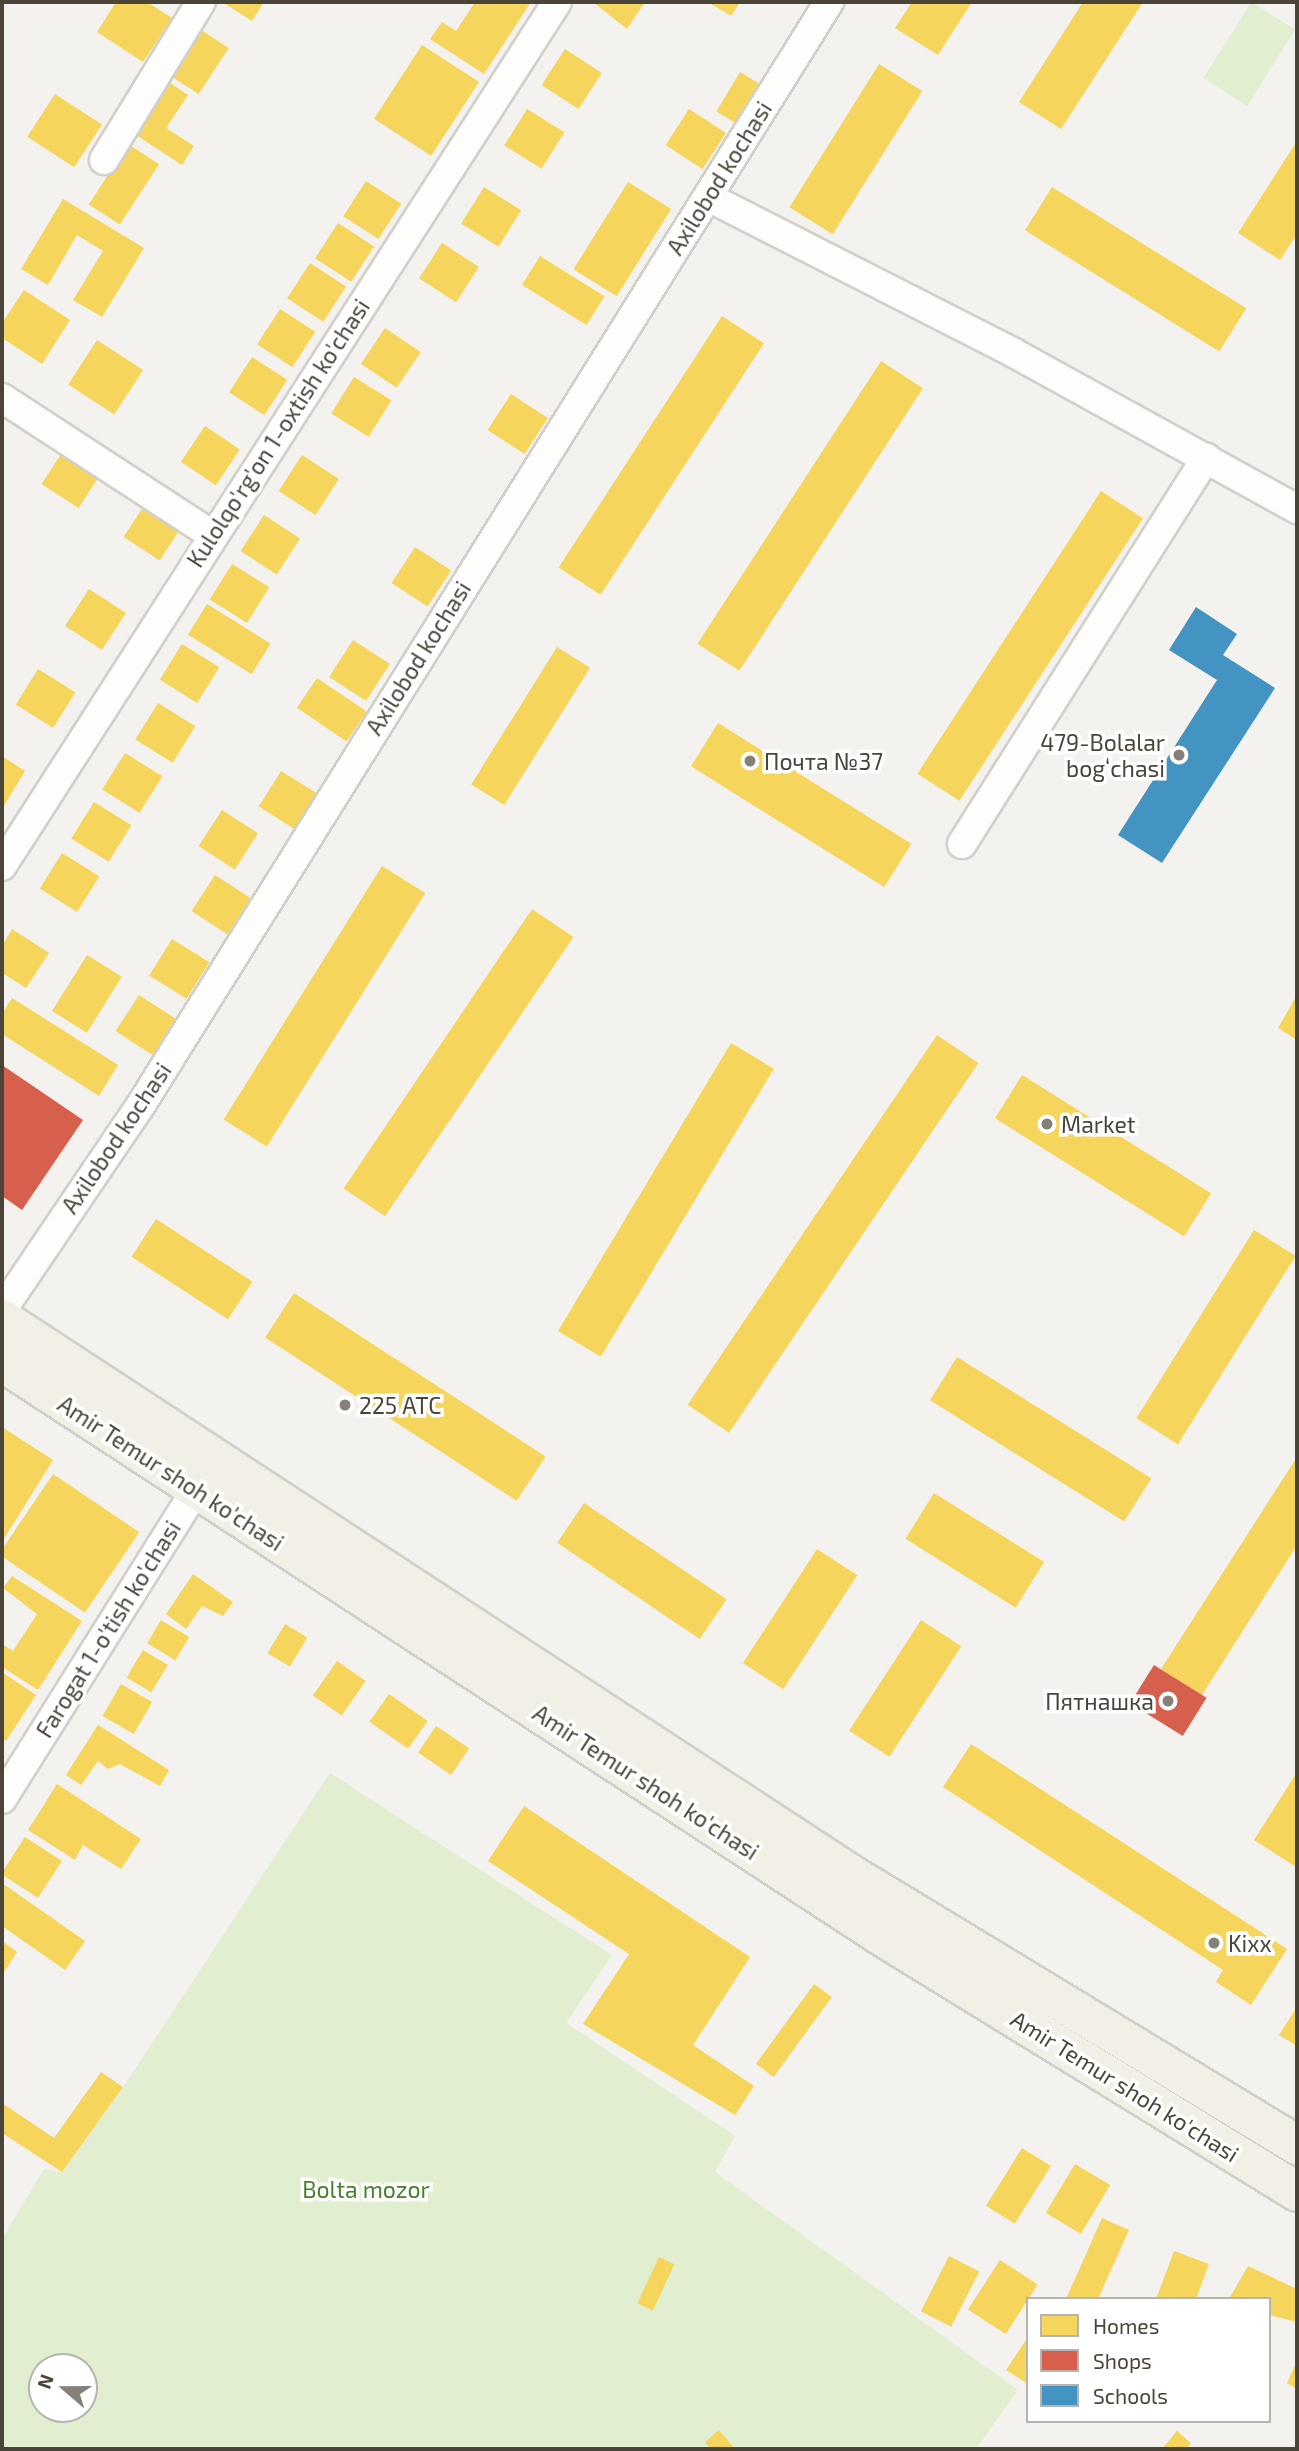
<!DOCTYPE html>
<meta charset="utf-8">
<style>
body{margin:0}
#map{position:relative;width:1299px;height:2451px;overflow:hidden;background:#f4f2ee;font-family:"Exo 2",sans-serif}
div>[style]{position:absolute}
.green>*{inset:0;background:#e1eecf;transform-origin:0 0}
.homes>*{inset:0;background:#f6d55c;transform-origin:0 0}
.shops>*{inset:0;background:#d6604d;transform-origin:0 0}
.schools>*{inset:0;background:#4393c3}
.roads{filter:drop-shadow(2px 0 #d2d0cb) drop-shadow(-2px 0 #d2d0cb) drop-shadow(0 2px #d2d0cb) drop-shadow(0 -2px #d2d0cb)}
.minor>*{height:28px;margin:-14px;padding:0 14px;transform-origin:14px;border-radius:14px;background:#fdfdfc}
.primary>*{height:38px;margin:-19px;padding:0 19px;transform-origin:19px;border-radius:19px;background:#f2efe6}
.dots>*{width:19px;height:19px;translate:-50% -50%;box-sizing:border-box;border:4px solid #fff;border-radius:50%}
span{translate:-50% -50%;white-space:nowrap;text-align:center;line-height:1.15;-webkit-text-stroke:7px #fff;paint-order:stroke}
.street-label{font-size:23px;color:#4b4439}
.poi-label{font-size:23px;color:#4b4439}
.right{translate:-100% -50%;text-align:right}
.left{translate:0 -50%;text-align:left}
.park-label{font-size:23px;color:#4a7f2a}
.frame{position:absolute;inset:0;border:4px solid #4b4439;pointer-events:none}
.legend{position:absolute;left:1026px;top:2297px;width:245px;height:126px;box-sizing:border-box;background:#fff;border:2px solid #b7b4b0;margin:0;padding:9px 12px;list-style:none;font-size:21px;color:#4b4439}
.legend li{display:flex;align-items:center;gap:14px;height:35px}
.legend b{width:35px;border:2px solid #b7b4b0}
.north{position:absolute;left:28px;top:2353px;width:70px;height:70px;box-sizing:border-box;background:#fff;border:2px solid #b7b4b0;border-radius:50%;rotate:290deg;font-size:19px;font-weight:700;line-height:28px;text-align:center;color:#4b4439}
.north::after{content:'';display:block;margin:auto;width:24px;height:32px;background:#868178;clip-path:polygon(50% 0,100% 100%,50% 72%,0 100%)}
</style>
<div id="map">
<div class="green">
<div style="left:1251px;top:2px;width:52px;height:90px;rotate:32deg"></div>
<div style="clip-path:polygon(evenodd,330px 1773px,612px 1955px,566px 2023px,735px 2136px,715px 2172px,1018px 2390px,976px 2449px,2px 2449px,2px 2239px,44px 2169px,62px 2172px,123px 2087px,330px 1773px,42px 2367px,84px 2367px,84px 2409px,42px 2409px,42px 2367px)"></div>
</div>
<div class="homes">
<div style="clip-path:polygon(116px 2px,147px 2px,172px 18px,143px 62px,97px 32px)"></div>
<div style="clip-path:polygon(222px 2px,264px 2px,252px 21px)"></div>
<div style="clip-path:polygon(475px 2px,531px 2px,484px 74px,430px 39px,442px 22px,456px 31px)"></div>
<div style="clip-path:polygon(593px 2px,645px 2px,627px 29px)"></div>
<div style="clip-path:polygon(708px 2px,740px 2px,731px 16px)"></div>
<div style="clip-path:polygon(912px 2px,972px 2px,938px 55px,895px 28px)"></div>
<div style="clip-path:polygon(1083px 2px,1143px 2px,1061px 129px,1019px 102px)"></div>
<div style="left:201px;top:30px;width:33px;height:55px;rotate:33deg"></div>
<div style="left:422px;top:45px;width:68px;height:88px;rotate:33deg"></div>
<div style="left:565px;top:49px;width:44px;height:43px;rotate:33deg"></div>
<div style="left:879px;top:64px;width:51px;height:169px;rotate:32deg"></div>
<div style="left:740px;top:72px;width:27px;height:46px;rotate:31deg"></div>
<div style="clip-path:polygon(167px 81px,188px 95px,166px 128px,194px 146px,182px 165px,133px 133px)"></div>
<div style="left:55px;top:94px;width:56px;height:51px;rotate:33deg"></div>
<div style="left:527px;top:109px;width:44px;height:43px;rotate:32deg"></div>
<div style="left:689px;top:109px;width:44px;height:43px;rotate:33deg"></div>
<div style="clip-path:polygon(1297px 141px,1297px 234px,1280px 260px,1238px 233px)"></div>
<div style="left:128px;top:144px;width:37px;height:72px;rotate:33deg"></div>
<div style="left:366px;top:181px;width:42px;height:42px;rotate:33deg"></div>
<div style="left:628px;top:182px;width:51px;height:103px;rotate:32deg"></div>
<div style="left:484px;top:187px;width:44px;height:43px;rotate:32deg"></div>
<div style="left:1052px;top:187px;width:229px;height:51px;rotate:32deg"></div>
<div style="clip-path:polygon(63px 199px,144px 248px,102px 317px,73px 300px,103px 251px,77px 235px,48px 285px,21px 269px)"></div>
<div style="left:338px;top:223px;width:43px;height:42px;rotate:33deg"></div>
<div style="left:442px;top:243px;width:44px;height:42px;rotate:33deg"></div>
<div style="left:540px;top:256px;width:76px;height:34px;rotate:32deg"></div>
<div style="left:310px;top:263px;width:43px;height:42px;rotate:33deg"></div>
<div style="clip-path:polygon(24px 290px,70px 320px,42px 364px,2px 338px,2px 323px)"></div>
<div style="left:280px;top:309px;width:42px;height:42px;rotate:33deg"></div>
<div style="left:722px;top:316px;width:50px;height:300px;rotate:33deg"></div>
<div style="left:385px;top:328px;width:43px;height:43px;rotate:34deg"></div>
<div style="left:97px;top:340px;width:55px;height:53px;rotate:33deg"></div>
<div style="left:252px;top:357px;width:42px;height:42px;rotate:33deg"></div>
<div style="left:881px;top:361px;width:50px;height:337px;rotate:33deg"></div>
<div style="left:354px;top:377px;width:44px;height:43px;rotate:32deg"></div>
<div style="left:511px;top:394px;width:44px;height:43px;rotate:33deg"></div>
<div style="left:205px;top:426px;width:42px;height:43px;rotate:34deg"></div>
<div style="left:65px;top:448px;width:44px;height:43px;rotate:33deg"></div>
<div style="left:302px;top:455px;width:44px;height:43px;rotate:33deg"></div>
<div style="left:1101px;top:491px;width:50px;height:337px;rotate:33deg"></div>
<div style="left:147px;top:501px;width:43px;height:43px;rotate:33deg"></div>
<div style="left:264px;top:515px;width:43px;height:43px;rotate:33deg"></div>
<div style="left:415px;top:547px;width:43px;height:43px;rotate:33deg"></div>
<div style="left:232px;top:564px;width:44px;height:42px;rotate:32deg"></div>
<div style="left:89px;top:589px;width:44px;height:44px;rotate:33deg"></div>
<div style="left:207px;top:604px;width:75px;height:36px;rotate:32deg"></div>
<div style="left:353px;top:640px;width:44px;height:44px;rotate:33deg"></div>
<div style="left:182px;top:644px;width:44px;height:42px;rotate:32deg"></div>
<div style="left:557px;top:647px;width:39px;height:162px;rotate:32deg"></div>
<div style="left:38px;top:669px;width:44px;height:42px;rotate:32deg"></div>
<div style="left:317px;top:678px;width:60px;height:36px;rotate:34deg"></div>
<div style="left:158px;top:703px;width:44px;height:43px;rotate:32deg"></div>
<div style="left:718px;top:723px;width:228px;height:51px;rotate:32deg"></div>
<div style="left:125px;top:753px;width:44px;height:43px;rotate:32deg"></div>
<div style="clip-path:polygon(2px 756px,25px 771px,2px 809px)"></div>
<div style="left:281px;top:771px;width:44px;height:42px;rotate:32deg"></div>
<div style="left:94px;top:802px;width:44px;height:43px;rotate:32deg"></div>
<div style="left:222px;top:810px;width:43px;height:43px;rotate:33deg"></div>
<div style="left:62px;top:853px;width:44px;height:42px;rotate:32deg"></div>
<div style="left:382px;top:866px;width:51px;height:299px;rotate:32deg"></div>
<div style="left:215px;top:875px;width:43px;height:43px;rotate:33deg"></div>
<div style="left:532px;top:909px;width:50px;height:337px;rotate:34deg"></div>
<div style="clip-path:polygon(12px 929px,49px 953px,26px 988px,2px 973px,2px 946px)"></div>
<div style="left:172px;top:939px;width:44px;height:43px;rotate:32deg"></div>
<div style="left:87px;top:955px;width:41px;height:66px;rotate:32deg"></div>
<div style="left:139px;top:995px;width:44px;height:43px;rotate:33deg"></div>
<div style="clip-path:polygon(1297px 995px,1297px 1040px,1278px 1028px)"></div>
<div style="clip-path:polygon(12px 998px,118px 1065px,99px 1096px,2px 1034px,2px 1014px)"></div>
<div style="left:937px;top:1035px;width:50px;height:446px;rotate:34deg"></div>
<div style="left:731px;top:1043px;width:50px;height:336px;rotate:31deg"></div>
<div style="left:1022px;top:1075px;width:223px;height:51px;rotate:32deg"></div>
<div style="left:156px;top:1219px;width:115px;height:45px;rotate:33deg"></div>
<div style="left:1254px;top:1230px;width:49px;height:222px;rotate:32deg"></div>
<div style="left:294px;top:1293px;width:300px;height:53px;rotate:33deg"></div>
<div style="left:957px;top:1357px;width:229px;height:51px;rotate:32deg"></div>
<div style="clip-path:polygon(2px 1427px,53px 1460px,2px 1542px)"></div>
<div style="clip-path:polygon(1297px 1457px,1297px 1545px,1202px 1695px,1161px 1669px)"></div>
<div style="left:53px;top:1474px;width:104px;height:97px;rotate:34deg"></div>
<div style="left:934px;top:1493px;width:130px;height:54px;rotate:32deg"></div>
<div style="left:584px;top:1503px;width:172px;height:48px;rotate:34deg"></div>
<div style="left:817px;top:1549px;width:48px;height:136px;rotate:33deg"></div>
<div style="clip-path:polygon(193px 1574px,233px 1602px,223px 1616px,202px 1606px,186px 1629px,166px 1614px)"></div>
<div style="clip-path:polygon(12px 1576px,82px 1621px,38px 1690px,2px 1667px,2px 1644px,13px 1651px,37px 1614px,3px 1588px)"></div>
<div style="left:161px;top:1620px;width:33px;height:27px;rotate:31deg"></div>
<div style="left:921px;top:1620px;width:48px;height:132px;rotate:33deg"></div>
<div style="left:285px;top:1624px;width:26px;height:34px;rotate:31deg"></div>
<div style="left:143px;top:1650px;width:29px;height:32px;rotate:31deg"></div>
<div style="left:337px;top:1661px;width:35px;height:42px;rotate:35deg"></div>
<div style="clip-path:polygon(2px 1672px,36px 1695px,6px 1741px,2px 1739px)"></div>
<div style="left:121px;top:1684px;width:36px;height:37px;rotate:30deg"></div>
<div style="left:389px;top:1694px;width:47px;height:34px;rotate:35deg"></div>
<div style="clip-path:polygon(98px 1725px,169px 1770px,160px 1786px,120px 1764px,108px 1769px,98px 1761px,81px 1785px,66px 1775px)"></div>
<div style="left:436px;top:1726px;width:40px;height:32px;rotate:34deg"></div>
<div style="clip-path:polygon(971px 1744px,1287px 1949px,1251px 2005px,1216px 1982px,1223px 1970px,943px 1787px)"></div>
<div style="clip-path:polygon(1297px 1772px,1297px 1865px,1296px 1867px,1254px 1840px)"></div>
<div style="clip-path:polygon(57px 1784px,141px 1839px,121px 1869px,83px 1845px,75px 1860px,28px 1830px)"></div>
<div style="clip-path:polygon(524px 1806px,750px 1957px,693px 2045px,754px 2086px,735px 2115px,583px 2024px,629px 1954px,488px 1861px)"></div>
<div style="left:25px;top:1837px;width:44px;height:44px;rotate:33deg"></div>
<div style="clip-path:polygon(2px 1883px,85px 1941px,65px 1970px,2px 1926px)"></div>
<div style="clip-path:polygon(2px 1941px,17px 1952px,2px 1975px)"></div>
<div style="left:814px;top:1984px;width:22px;height:99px;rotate:36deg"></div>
<div style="clip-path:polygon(1297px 2007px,1297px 2046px,1279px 2035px)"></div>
<div style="clip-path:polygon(101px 2072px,123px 2087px,62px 2172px,2px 2133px,2px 2103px,54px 2138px)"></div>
<div style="left:1022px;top:2148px;width:34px;height:68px;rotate:32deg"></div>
<div style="left:1075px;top:2164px;width:41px;height:57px;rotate:31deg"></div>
<div style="clip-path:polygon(1102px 2218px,1129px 2230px,1098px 2299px,1066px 2299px)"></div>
<div style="clip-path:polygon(1174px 2251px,1209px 2264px,1196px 2299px,1156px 2299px)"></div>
<div style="left:949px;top:2256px;width:34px;height:62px;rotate:27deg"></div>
<div style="left:659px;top:2257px;width:17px;height:51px;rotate:25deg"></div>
<div style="left:1000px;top:2260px;width:45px;height:59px;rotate:33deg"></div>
<div style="clip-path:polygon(1248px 2266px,1297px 2289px,1297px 2322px,1269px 2315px,1269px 2299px,1229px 2299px)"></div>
<div style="clip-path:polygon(1028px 2337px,1028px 2384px,1006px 2370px)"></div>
<div style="clip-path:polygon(1297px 2361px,1297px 2389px,1287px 2383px)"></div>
<div style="clip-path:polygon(719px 2430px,735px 2449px,711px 2449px,705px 2442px)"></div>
<div style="clip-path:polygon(1177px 2431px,1191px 2443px,1187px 2449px,1162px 2449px)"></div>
</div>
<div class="shops">
<div style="clip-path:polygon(2px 1065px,83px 1120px,22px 1210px,2px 1196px)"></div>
<div style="left:1154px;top:1665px;width:62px;height:45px;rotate:32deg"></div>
</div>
<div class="schools">
<div style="clip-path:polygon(1196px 607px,1237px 634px,1223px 655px,1275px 688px,1162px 863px,1118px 835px,1217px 680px,1169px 650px)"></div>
</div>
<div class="roads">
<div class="minor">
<div style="left:104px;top:160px;width:185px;rotate:-58.5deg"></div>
<div style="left:708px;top:197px;width:343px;rotate:27deg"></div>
<div style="left:1014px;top:353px;width:323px;rotate:28.9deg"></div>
<div style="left:2px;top:398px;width:251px;rotate:33.1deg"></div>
<div style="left:962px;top:844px;width:457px;rotate:-57.7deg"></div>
<div style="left:2px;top:866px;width:1027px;rotate:-57.28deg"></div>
<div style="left:2px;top:1310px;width:244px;rotate:-55.9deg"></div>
<div style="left:139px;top:1108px;width:1304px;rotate:-58.04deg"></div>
<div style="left:2px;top:1799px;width:386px;rotate:-57.9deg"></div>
</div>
<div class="primary">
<div style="left:2px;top:1319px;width:1016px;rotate:33.19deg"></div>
<div style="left:852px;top:1875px;width:521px;rotate:31.25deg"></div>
<div style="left:2px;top:1362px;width:1052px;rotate:33.13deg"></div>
<div style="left:883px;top:1937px;width:486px;rotate:31.6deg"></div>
</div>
</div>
<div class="dots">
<div style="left:1179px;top:755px;background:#868178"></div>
<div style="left:750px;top:761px;background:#868178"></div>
<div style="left:1047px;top:1124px;background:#868178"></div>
<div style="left:345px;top:1405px;background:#868178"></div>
<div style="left:1168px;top:1701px;background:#868178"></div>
<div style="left:1214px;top:1943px;background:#868178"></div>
</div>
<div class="street-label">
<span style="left:719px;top:178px;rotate:-58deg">Axilobod kochasi</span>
<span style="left:278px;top:433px;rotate:-57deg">Kulolqo'rg'on 1-oxtish ko'chasi</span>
<span style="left:418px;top:658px;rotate:-58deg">Axilobod kochasi</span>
<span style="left:116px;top:1138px;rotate:-56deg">Axilobod kochasi</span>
<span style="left:171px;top:1473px;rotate:33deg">Amir Temur shoh ko'chasi</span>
<span style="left:108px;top:1629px;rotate:-58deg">Farogat 1-o'tish ko'chasi</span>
<span style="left:646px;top:1782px;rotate:33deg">Amir Temur shoh ko'chasi</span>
<span style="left:1125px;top:2086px;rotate:32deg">Amir Temur shoh ko'chasi</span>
</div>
<div class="poi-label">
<span class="right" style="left:1165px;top:755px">479-Bolalar<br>bogʻchasi</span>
<span class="left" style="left:764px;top:761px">Почта №37</span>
<span class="left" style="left:1061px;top:1124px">Market</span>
<span class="left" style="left:359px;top:1405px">225 АТС</span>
<span class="right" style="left:1154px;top:1701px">Пятнашка</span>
<span class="left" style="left:1228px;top:1943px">Kixx</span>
</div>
<div class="park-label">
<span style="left:366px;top:2189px">Bolta mozor</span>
</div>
<div class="frame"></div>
<ul class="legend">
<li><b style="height:19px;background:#f6d55c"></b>Homes</li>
<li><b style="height:19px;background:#d6604d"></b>Shops</li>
<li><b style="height:19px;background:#4393c3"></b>Schools</li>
</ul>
<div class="north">N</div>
</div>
